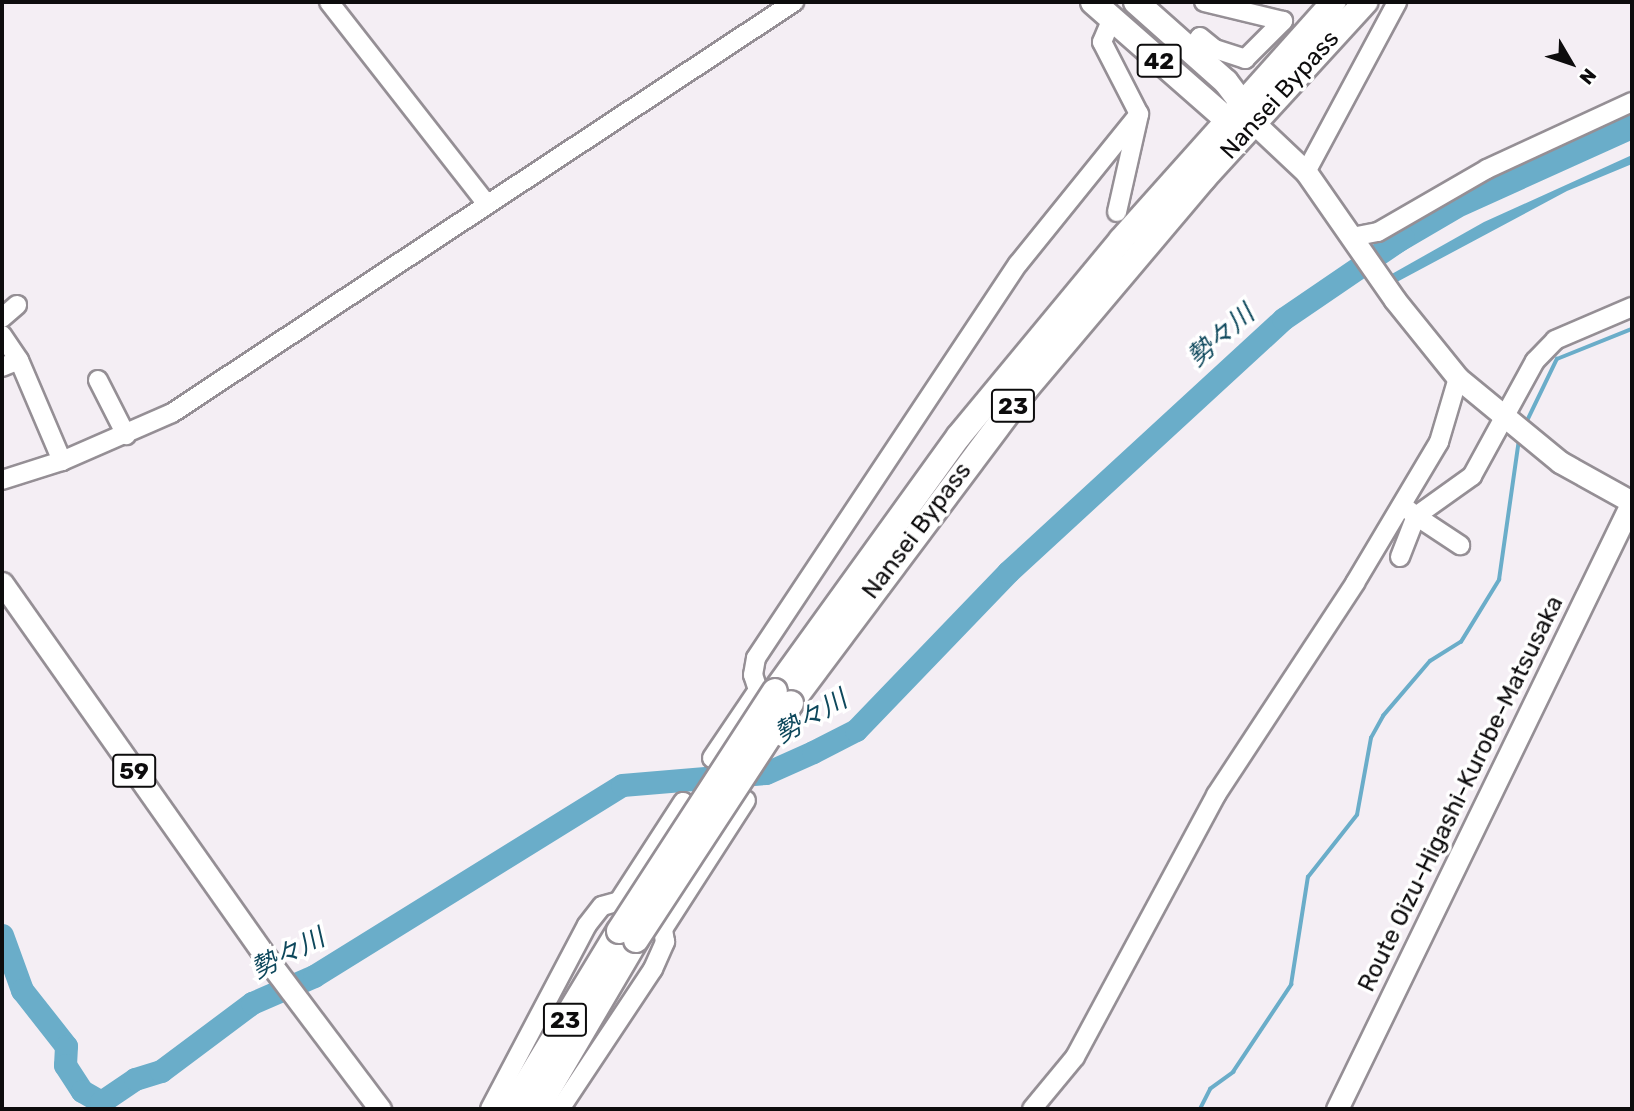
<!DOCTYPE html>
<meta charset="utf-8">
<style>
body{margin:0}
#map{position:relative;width:1634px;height:1111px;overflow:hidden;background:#f4eef4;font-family:Rubik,"Noto Sans JP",sans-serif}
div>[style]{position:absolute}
.water>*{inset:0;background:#6aadc9}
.stream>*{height:3.5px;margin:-1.75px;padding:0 1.75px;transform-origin:1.75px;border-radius:1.75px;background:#6aadc9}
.river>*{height:23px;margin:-11.5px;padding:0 11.5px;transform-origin:11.5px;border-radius:11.5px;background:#6aadc9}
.roads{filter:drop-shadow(2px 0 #958f95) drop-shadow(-2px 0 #958f95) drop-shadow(0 2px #958f95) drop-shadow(0 -2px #958f95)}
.minor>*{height:18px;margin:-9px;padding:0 9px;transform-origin:9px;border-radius:9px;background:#fff}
.major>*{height:21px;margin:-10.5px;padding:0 10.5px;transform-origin:10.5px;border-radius:10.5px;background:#fff}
.highway>*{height:24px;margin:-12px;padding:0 12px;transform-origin:12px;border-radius:12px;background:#fff}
.bridges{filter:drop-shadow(2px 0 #958f95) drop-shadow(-2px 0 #958f95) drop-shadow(0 2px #958f95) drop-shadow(0 -2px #958f95)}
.highway-bridge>*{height:24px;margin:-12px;padding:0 12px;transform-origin:12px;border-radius:12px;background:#fff}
span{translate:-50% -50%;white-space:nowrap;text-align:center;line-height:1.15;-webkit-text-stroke:7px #fff;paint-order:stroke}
.shield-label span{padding:2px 5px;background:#fff;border:2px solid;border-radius:5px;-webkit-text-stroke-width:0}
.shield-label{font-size:23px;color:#0d0c0d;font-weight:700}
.street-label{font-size:24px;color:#0d0c0d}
.water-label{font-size:26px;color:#0e485c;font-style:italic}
.frame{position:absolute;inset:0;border:4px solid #0d0c0d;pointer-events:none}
.north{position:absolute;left:1536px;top:28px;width:70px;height:70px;-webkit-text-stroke:5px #fff;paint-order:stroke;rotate:129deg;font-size:19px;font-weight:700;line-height:28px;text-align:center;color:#0d0c0d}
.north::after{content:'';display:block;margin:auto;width:24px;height:32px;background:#0d0c0d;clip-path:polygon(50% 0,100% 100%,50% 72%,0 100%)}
</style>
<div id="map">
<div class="water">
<div style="clip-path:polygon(1632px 112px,1632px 140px,1464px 216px,1382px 264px,1371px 247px,1534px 154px)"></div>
<div style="clip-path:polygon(1632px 155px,1632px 164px,1567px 191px,1395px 283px,1390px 275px,1484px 222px)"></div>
</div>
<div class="stream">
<div style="left:1526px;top:423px;width:71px;rotate:-64.2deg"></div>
<div style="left:1557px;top:359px;width:81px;rotate:-21.8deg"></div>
<div style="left:1200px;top:1109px;width:22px;rotate:-63deg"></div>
<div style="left:1210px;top:1089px;width:29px;rotate:-36deg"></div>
<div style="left:1233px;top:1072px;width:105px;rotate:-56.3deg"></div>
<div style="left:1291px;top:985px;width:109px;rotate:-81.1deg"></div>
<div style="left:1308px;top:877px;width:79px;rotate:-51.7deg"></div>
<div style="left:1357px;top:815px;width:78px;rotate:-79.7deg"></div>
<div style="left:1371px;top:738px;width:25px;rotate:-61deg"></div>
<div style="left:1383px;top:716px;width:72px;rotate:-49.5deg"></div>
<div style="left:1430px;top:661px;width:36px;rotate:-32deg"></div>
<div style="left:1461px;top:642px;width:73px;rotate:-58.5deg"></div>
<div style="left:1499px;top:580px;width:142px;rotate:-81.9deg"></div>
</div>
<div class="river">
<div style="left:2px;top:935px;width:59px;rotate:70deg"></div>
<div style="left:22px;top:990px;width:71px;rotate:51.8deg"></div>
<div style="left:66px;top:1046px;width:19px;rotate:93deg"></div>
<div style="left:65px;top:1065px;width:31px;rotate:57deg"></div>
<div style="left:82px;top:1091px;width:22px;rotate:30deg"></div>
<div style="left:101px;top:1102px;width:41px;rotate:-34.1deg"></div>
<div style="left:135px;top:1079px;width:27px;rotate:-17deg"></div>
<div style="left:161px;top:1071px;width:114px;rotate:-36.8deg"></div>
<div style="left:252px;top:1003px;width:68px;rotate:-23.5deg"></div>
<div style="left:314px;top:976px;width:362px;rotate:-31.8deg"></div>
<div style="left:622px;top:785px;width:144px;rotate:-4.8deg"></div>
<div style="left:766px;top:773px;width:51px;rotate:-24.1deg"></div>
<div style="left:813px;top:752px;width:48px;rotate:-27.1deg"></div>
<div style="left:856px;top:730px;width:219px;rotate:-46.1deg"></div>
<div style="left:1008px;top:572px;width:374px;rotate:-42.6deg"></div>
<div style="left:1283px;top:319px;width:145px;rotate:-34.3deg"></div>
</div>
<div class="roads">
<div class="minor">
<div style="left:329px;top:2px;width:255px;rotate:52deg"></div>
<div style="left:1190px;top:50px;width:16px;rotate:-52deg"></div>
<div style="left:1200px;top:37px;width:19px;rotate:39deg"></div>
<div style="left:1215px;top:49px;width:32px;rotate:18deg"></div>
<div style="left:1245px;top:59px;width:54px;rotate:-45deg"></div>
<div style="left:1283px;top:21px;width:81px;rotate:-166.5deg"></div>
<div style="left:1306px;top:172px;width:193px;rotate:-61.8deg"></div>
<div style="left:1117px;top:212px;width:100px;rotate:-77.3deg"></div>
<div style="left:1352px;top:237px;width:26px;rotate:-11deg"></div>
<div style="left:1378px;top:232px;width:126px;rotate:-30deg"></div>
<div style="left:1487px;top:169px;width:160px;rotate:-24.8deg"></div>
<div style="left:2px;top:318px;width:20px;rotate:-41deg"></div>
<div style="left:2px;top:335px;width:30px;rotate:56deg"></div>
<div style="left:2px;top:367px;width:18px;rotate:-22deg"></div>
<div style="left:19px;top:360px;width:110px;rotate:66.9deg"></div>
<div style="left:98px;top:380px;width:62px;rotate:63deg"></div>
<div style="left:2px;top:480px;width:63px;rotate:-17.6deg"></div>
<div style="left:62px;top:461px;width:120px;rotate:-23.6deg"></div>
<div style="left:172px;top:413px;width:746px;rotate:-33.46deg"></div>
<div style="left:1402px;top:505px;width:18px;rotate:38deg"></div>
<div style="left:1416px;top:516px;width:69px;rotate:-35.5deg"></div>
<div style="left:1472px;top:476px;width:131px;rotate:-61.3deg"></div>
<div style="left:1535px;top:361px;width:29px;rotate:-46deg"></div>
<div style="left:1555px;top:340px;width:84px;rotate:-23.2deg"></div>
<div style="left:1400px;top:557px;width:44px;rotate:-68.7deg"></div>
<div style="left:1416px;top:516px;width:53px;rotate:33.4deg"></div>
<div style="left:712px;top:758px;width:82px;rotate:-55.9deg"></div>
<div style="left:758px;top:690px;width:16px;rotate:-108deg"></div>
<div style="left:753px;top:675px;width:17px;rotate:-80deg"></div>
<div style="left:756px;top:658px;width:473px;rotate:-56.4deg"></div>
<div style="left:1018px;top:264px;width:193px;rotate:-51.1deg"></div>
<div style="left:1139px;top:114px;width:81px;rotate:-117.2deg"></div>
<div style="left:1102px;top:42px;width:25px;rotate:-67deg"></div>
<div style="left:490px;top:1109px;width:208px;rotate:-62.2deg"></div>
<div style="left:587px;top:925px;width:24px;rotate:-52deg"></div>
<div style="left:602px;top:906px;width:18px;rotate:-16deg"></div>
<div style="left:619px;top:901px;width:118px;rotate:-57.1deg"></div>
<div style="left:560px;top:1109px;width:168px;rotate:-56.4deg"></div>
<div style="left:653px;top:969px;width:30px;rotate:-66deg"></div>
<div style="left:665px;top:942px;width:13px;rotate:-99deg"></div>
<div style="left:663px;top:929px;width:153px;rotate:-57.2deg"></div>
<div style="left:1032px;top:1109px;width:67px;rotate:-50.4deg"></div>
<div style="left:1075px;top:1057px;width:298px;rotate:-61.7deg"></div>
<div style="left:1216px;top:795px;width:254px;rotate:-56.7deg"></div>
<div style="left:1355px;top:583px;width:164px;rotate:-59.2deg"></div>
<div style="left:1439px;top:442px;width:67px;rotate:-73.5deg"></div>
</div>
<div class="major">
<div style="left:1253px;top:122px;width:73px;rotate:43.3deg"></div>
<div style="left:1306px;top:172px;width:156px;rotate:55.2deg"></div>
<div style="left:1395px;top:300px;width:100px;rotate:51.1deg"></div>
<div style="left:1458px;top:378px;width:132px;rotate:39.5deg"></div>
<div style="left:1560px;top:462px;width:82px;rotate:29.1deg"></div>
<div style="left:2px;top:583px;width:460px;rotate:54.8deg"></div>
<div style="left:267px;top:959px;width:188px;rotate:53deg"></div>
<div style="left:1337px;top:1109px;width:675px;rotate:-64.08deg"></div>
</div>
<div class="highway">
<div style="left:1093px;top:2px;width:177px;rotate:41.3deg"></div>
<div style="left:1226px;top:119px;width:16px;rotate:7deg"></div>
<div style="left:1136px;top:2px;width:120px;rotate:41.6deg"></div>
<div style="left:1226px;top:82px;width:38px;rotate:53deg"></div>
<div style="left:775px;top:691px;width:314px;rotate:-54.2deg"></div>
<div style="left:959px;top:436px;width:254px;rotate:-50.4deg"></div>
<div style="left:1121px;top:240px;width:319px;rotate:-48.2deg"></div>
<div style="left:791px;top:703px;width:391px;rotate:-53.2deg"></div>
<div style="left:1025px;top:390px;width:277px;rotate:-49.8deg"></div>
<div style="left:1204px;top:178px;width:239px;rotate:-47.5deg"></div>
<div style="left:511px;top:1109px;width:208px;rotate:-58.8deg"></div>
<div style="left:537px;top:1109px;width:196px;rotate:-59.6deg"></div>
</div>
</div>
<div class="bridges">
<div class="highway-bridge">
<div style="left:619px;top:931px;width:286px;rotate:-57deg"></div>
<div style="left:636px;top:940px;width:283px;rotate:-56.8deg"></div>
</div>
</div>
<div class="shield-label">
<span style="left:1159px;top:61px">42</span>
<span style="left:1013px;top:406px">23</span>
<span style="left:134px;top:771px">59</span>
<span style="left:565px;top:1020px">23</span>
</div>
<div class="street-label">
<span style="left:1280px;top:95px;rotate:-48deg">Nansei Bypass</span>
<span style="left:917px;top:531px;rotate:-53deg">Nansei Bypass</span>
<span style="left:1461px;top:794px;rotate:-64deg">Route Oizu-Higashi-Kurobe-Matsusaka</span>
</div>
<div class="water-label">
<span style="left:1221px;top:336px;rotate:-41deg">勢々川</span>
<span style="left:811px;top:717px;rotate:-30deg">勢々川</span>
<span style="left:288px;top:954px;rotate:-27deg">勢々川</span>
</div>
<div class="frame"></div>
<div class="north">N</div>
</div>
